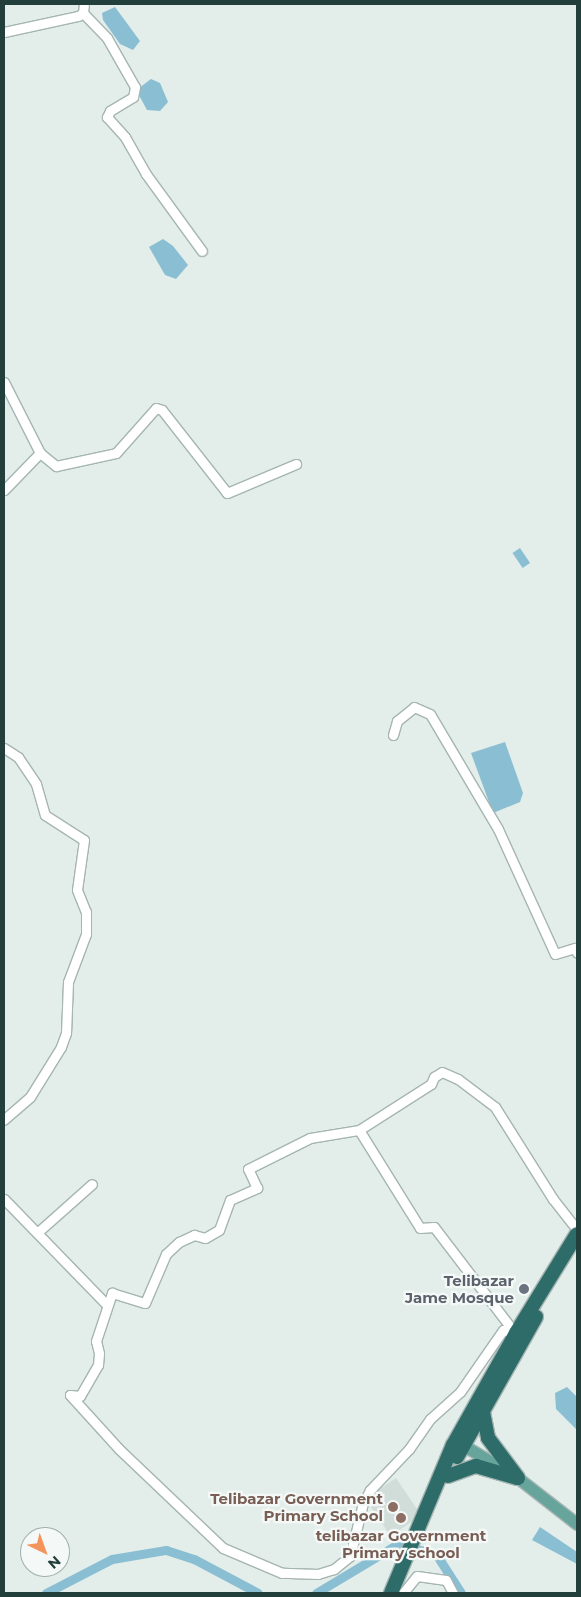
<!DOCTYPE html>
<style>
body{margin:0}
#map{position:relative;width:581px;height:1597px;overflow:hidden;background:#e3edea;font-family:Montserrat,sans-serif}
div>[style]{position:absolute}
.built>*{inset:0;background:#d1ddd9;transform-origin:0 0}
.water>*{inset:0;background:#8abed3;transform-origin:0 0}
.canal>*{height:9px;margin:-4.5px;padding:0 4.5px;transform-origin:4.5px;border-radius:4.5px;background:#8abed3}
.roads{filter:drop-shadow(1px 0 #a5b5b2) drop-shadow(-1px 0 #a5b5b2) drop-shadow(0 1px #a5b5b2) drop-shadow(0 -1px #a5b5b2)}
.minor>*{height:9px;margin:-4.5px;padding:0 4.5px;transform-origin:4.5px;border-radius:4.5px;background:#fff}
.major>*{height:11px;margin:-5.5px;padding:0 5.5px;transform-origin:5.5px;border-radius:5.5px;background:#67a49c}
.highway>*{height:14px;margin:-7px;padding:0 7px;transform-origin:7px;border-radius:7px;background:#2d6c68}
.dots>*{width:14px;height:14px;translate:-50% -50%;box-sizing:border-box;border:2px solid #f4f9f7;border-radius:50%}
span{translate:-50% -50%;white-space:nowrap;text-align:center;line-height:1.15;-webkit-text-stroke:4.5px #f4f9f7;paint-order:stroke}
.worship-label{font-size:15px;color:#5b616d;font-weight:700}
.right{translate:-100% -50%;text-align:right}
.education-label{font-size:15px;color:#785e54;font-weight:700}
.frame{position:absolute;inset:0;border:5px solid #223f3b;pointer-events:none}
.north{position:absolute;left:20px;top:1527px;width:50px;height:50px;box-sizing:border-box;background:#f4f9f7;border:1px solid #a0afac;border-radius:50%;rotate:138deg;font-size:14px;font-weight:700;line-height:20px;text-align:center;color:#223f3b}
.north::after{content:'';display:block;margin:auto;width:18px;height:22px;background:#f5945a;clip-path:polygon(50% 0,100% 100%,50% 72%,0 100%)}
</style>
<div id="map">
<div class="built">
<div style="left:396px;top:1478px;width:45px;height:37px;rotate:56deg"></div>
</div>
<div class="water">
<div style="clip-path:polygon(115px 7px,140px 41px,133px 50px,120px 44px,103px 20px,102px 13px)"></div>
<div style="clip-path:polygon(151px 79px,160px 83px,168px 102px,160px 111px,147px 110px,140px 97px,139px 88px)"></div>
<div style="clip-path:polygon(163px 239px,173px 246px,188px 265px,176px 279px,165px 275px,149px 247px)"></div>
<div style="left:520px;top:548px;width:18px;height:9px;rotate:56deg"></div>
<div style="clip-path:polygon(505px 742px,523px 793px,520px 802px,493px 813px,471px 753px)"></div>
<div style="clip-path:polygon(567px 1387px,577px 1397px,577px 1430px,556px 1409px,555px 1393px)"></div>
<div style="clip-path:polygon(540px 1527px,577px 1552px,577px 1564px,532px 1540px)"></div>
</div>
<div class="canal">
<div style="left:46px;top:1593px;width:74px;rotate:-27.3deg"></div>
<div style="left:112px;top:1559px;width:55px;rotate:-9.5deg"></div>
<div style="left:166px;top:1550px;width:29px;rotate:18deg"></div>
<div style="left:194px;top:1559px;width:72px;rotate:28deg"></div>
<div style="left:316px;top:1593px;width:96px;rotate:-30.9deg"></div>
<div style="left:398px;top:1544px;width:39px;rotate:15deg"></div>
<div style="left:436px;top:1554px;width:46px;rotate:57.3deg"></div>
</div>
<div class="roads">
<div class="minor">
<div style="left:83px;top:13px;width:35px;rotate:46deg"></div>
<div style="left:107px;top:38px;width:56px;rotate:60.3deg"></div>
<div style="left:135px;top:87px;width:10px;rotate:101deg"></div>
<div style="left:133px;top:97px;width:27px;rotate:149deg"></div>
<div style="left:110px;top:111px;width:7px;rotate:117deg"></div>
<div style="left:107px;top:117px;width:27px;rotate:48deg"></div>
<div style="left:125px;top:137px;width:43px;rotate:60.4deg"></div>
<div style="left:146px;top:174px;width:95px;rotate:54deg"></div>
<div style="left:4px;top:32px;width:76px;rotate:-12.2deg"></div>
<div style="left:78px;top:16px;width:6px;rotate:-31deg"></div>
<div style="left:83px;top:13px;width:9px;rotate:-84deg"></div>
<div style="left:4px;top:382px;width:80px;rotate:63.1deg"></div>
<div style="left:40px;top:453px;width:21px;rotate:39deg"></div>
<div style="left:56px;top:466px;width:61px;rotate:-12.2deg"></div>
<div style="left:116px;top:453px;width:60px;rotate:-48.4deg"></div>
<div style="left:156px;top:408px;width:6px;rotate:18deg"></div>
<div style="left:162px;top:410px;width:105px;rotate:51.9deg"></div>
<div style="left:227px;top:493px;width:75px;rotate:-22.8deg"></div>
<div style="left:4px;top:490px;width:52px;rotate:-45.8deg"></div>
<div style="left:393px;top:735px;width:15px;rotate:-74deg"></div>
<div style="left:397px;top:721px;width:22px;rotate:-39deg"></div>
<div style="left:414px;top:707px;width:17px;rotate:24deg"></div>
<div style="left:430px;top:714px;width:134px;rotate:59.4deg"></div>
<div style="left:498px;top:829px;width:137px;rotate:65.5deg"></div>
<div style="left:555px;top:954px;width:21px;rotate:-17deg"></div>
<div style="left:575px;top:948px;width:5px;rotate:68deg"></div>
<div style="left:4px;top:748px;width:17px;rotate:33deg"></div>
<div style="left:18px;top:757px;width:32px;rotate:56deg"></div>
<div style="left:36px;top:784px;width:32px;rotate:74deg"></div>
<div style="left:45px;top:815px;width:46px;rotate:32.7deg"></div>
<div style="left:84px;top:840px;width:50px;rotate:98deg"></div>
<div style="left:77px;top:890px;width:24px;rotate:68deg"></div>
<div style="left:86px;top:912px;width:22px;rotate:90deg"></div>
<div style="left:86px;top:934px;width:51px;rotate:110.6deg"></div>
<div style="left:68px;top:982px;width:51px;rotate:92.2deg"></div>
<div style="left:66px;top:1033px;width:15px;rotate:110deg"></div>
<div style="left:61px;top:1047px;width:59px;rotate:121.8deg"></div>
<div style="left:30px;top:1097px;width:35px;rotate:139deg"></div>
<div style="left:359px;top:1130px;width:115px;rotate:58.1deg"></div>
<div style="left:420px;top:1228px;width:14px;rotate:-4deg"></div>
<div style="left:434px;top:1227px;width:133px;rotate:52.6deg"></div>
<div style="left:4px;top:1199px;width:148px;rotate:45.8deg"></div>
<div style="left:38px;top:1232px;width:72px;rotate:-41.6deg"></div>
<div style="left:516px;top:1333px;width:13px;rotate:-167deg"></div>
<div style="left:503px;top:1330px;width:75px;rotate:124.7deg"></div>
<div style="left:460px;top:1392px;width:40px;rotate:138deg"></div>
<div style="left:430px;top:1419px;width:37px;rotate:125deg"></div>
<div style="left:409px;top:1449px;width:57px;rotate:133.6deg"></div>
<div style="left:370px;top:1490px;width:15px;rotate:118deg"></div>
<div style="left:363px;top:1503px;width:55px;rotate:103.8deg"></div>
<div style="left:350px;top:1556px;width:21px;rotate:141deg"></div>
<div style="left:334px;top:1569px;width:17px;rotate:163deg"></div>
<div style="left:318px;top:1574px;width:36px;rotate:-178deg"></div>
<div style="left:282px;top:1573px;width:64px;rotate:-157deg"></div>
<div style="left:223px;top:1548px;width:144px;rotate:-136.4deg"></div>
<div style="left:119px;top:1449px;width:73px;rotate:-132.2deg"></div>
<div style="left:70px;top:1395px;width:10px;rotate:6deg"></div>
<div style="left:80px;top:1396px;width:36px;rotate:-60deg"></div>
<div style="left:98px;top:1365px;width:12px;rotate:-85deg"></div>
<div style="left:99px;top:1353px;width:12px;rotate:-104deg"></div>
<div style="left:96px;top:1341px;width:51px;rotate:-71.6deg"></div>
<div style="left:112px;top:1293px;width:34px;rotate:17deg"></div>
<div style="left:145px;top:1303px;width:53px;rotate:-66.8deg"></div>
<div style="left:166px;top:1254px;width:18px;rotate:-43deg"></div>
<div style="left:179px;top:1242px;width:17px;rotate:-25deg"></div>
<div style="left:194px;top:1235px;width:11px;rotate:15deg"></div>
<div style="left:205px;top:1238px;width:16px;rotate:-30deg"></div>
<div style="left:219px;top:1230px;width:32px;rotate:-70deg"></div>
<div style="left:230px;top:1200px;width:30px;rotate:-24deg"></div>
<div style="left:257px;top:1188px;width:21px;rotate:-115deg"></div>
<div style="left:248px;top:1169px;width:69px;rotate:-26.6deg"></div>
<div style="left:310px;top:1138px;width:50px;rotate:-9.3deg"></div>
<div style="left:359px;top:1130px;width:85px;rotate:-32.6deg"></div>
<div style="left:431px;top:1084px;width:8px;rotate:-67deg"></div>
<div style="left:434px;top:1077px;width:9px;rotate:-32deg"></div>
<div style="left:442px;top:1072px;width:17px;rotate:24deg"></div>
<div style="left:458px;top:1079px;width:46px;rotate:37.1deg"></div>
<div style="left:495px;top:1107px;width:109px;rotate:57.8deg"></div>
<div style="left:553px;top:1199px;width:39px;rotate:52deg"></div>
<div style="left:403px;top:1593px;width:22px;rotate:-51deg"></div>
<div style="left:417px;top:1576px;width:29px;rotate:8deg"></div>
<div style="left:446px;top:1580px;width:15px;rotate:62deg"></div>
</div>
<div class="major">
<div style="left:464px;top:1437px;width:12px;rotate:70deg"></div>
<div style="left:468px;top:1448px;width:58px;rotate:31deg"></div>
<div style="left:518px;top:1478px;width:75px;rotate:37.9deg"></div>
</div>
<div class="highway">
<div style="left:483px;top:1412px;width:26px;rotate:79deg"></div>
<div style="left:488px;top:1438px;width:50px;rotate:53.1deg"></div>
<div style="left:457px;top:1457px;width:161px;rotate:-60.6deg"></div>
<div style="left:448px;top:1476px;width:30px;rotate:-20deg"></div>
<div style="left:476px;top:1466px;width:43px;rotate:16.3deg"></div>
<div style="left:391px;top:1593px;width:160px;rotate:-67.3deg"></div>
<div style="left:453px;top:1445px;width:129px;rotate:-60.6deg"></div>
<div style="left:516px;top:1333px;width:116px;rotate:-58.4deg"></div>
</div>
</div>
<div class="dots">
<div style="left:524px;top:1289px;background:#6b7280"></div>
<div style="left:393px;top:1507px;background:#8d6e63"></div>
<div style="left:401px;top:1518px;background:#8d6e63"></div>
</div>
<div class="worship-label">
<span class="right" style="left:514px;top:1289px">Telibazar<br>Jame Mosque</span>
</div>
<div class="education-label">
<span class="right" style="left:383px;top:1507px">Telibazar Government<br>Primary School</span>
<span style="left:401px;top:1544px">telibazar Government<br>Primary school</span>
</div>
<div class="frame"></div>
<div class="north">N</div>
</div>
